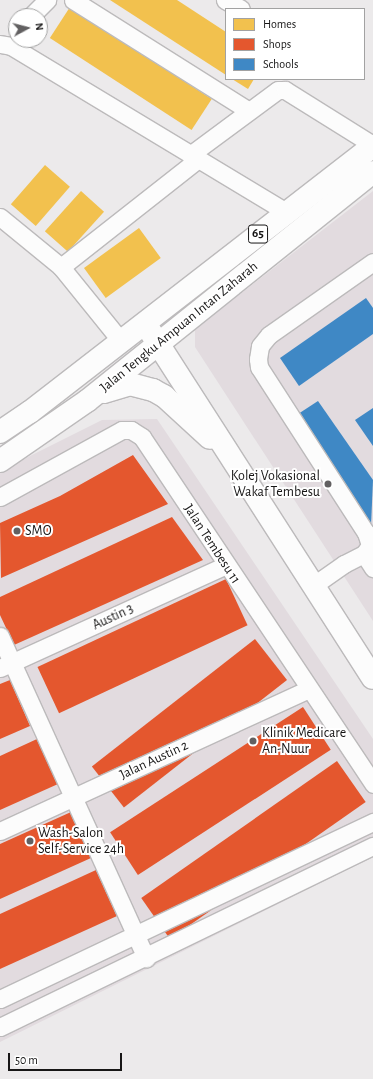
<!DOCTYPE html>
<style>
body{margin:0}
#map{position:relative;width:373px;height:1079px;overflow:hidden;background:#eceaeb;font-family:"Alegreya Sans",sans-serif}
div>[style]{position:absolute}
.built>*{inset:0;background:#e2dbdf}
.homes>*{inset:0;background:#f2c14e;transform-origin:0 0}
.shops>*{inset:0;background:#e4572e;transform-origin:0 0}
.schools>*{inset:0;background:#3f88c5}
.roads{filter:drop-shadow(1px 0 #bcbabb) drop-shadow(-1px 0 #bcbabb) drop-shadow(0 1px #bcbabb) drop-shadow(0 -1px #bcbabb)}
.minor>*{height:17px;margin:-8.5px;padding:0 8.5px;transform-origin:8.5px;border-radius:8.5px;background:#fcfcfc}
.major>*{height:22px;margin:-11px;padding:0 11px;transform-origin:11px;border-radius:11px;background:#fcfcfc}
.dots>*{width:11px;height:11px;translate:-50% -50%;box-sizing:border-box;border:2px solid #fff;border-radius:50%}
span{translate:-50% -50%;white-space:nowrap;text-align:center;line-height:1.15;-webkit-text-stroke:4px #fff;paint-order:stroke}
.shield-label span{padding:1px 3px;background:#fff;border:1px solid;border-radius:3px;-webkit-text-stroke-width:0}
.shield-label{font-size:13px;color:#171616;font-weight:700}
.street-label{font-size:14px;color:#171616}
.poi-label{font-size:14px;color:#171616}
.right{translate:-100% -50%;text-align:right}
.left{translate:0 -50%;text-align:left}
.legend{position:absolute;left:225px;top:8px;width:140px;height:72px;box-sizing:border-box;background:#fff;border:1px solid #a2a2a2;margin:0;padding:5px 7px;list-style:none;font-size:12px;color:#171616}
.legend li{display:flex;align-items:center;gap:8px;height:20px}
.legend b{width:20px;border:1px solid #a2a2a2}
.north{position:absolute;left:8px;top:8px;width:40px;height:40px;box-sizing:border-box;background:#fff;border:1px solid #a2a2a2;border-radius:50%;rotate:83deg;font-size:11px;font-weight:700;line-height:16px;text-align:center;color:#171616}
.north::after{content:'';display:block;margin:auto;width:14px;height:18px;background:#626061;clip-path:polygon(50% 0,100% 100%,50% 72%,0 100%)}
.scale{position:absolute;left:8px;top:1053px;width:114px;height:18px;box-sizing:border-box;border:2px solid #171616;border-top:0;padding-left:5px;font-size:12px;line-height:14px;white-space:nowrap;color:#171616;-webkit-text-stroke:3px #fff;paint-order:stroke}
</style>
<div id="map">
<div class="built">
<div style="clip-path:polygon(373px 191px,373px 621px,195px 347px,195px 329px)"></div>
<div style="clip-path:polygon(157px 419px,373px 739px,373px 857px,0 1042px,0 471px,102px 420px)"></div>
</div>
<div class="homes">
<div style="clip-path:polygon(110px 0,177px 0,226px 32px,226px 75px)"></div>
<div style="left:70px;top:7px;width:169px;height:37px;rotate:33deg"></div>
<div style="clip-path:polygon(232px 79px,254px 79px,248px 89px)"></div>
<div style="left:45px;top:165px;width:33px;height:52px;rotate:41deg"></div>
<div style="left:81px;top:191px;width:31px;height:54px;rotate:42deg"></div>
<div style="left:139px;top:228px;width:37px;height:68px;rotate:54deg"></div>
</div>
<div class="shops">
<div style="clip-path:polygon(133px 455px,168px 504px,1px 578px,0 523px,60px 496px)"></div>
<div style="clip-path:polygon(172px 517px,203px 560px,14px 645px,0 615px,0 597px)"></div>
<div style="left:226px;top:579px;width:51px;height:208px;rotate:65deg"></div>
<div style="left:255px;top:639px;width:52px;height:207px;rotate:52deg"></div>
<div style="clip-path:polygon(10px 680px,30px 726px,0 739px,0 684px)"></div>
<div style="left:303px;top:707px;width:51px;height:230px;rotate:57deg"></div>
<div style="clip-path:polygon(37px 739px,58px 784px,0 810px,0 756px)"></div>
<div style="left:337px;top:761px;width:50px;height:239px;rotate:55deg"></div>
<div style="clip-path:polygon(71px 812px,91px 858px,0 899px,0 844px)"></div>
<div style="clip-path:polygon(96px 870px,117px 916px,0 969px,0 914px)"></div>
</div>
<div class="schools">
<div style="clip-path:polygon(366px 298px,373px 308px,373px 334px,299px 386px,280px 358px)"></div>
<div style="clip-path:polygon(318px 401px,373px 480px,371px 526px,295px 416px)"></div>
<div style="clip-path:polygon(373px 408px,373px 446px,355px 420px)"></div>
</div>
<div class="roads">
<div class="minor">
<div style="left:73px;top:0;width:208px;rotate:32.2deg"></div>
<div style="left:225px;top:0;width:18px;rotate:29deg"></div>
<div style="left:31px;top:16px;width:23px;rotate:-45deg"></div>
<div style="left:0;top:44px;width:11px;rotate:10deg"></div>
<div style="left:11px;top:46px;width:321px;rotate:31.1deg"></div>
<div style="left:190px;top:155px;width:109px;rotate:-36.5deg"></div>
<div style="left:278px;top:90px;width:7px"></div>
<div style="left:285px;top:90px;width:104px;rotate:32deg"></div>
<div style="left:0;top:217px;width:79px;rotate:39.3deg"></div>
<div style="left:61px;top:267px;width:95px;rotate:51deg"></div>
<div style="left:61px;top:267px;width:174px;rotate:-38.2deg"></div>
<div style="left:0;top:497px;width:139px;rotate:-28.8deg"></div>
<div style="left:122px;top:430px;width:9px"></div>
<div style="left:131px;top:430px;width:13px;rotate:32deg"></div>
<div style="left:142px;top:437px;width:417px;rotate:56.3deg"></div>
<div style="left:364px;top:554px;width:17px;rotate:57deg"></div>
<div style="left:314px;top:585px;width:37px;rotate:-35deg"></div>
<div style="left:344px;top:564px;width:22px;rotate:-27deg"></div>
<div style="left:364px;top:554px;width:11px;rotate:-56deg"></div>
<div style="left:370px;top:545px;width:13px;rotate:-108deg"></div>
<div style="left:366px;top:533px;width:197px;rotate:-122.8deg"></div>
<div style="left:259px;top:367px;width:8px;rotate:-97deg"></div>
<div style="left:258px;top:359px;width:13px;rotate:-81deg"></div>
<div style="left:260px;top:346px;width:14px;rotate:-51deg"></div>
<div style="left:269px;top:335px;width:127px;rotate:-35.1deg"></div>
<div style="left:0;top:636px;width:354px;rotate:65.6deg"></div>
<div style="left:0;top:668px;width:248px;rotate:-24.5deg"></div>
<div style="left:0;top:831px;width:340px;rotate:-24.7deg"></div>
<div style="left:0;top:999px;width:413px;rotate:-25.4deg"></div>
<div style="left:0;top:1027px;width:415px;rotate:-25.9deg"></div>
</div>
<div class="major">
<div style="left:150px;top:331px;width:412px;rotate:57.3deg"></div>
<div style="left:104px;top:392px;width:27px;rotate:-17deg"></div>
<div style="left:130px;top:384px;width:24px;rotate:15deg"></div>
<div style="left:153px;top:390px;width:13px;rotate:29deg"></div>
<div style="left:164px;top:396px;width:62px;rotate:42.4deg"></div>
<div style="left:0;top:432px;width:36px;rotate:-34deg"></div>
<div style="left:30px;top:412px;width:434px;rotate:-37.8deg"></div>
<div style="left:0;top:461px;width:106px;rotate:-34.6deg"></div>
<div style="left:87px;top:401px;width:366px;rotate:-38.7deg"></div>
</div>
</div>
<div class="dots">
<div style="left:328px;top:484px;background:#626061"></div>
<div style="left:17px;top:531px;background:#626061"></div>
<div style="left:253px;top:741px;background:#626061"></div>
<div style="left:30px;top:841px;background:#626061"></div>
</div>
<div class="shield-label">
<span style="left:258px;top:234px">65</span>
</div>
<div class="street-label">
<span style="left:179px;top:327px;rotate:-39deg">Jalan Tengku Ampuan Intan Zaharah</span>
<span style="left:212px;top:544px;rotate:57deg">Jalan Tembesu 11</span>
<span style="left:113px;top:617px;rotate:-25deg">Austin 3</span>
<span style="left:154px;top:760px;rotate:-25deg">Jalan Austin 2</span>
</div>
<div class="poi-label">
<span class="right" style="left:320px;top:484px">Kolej Vokasional<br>Wakaf Tembesu</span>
<span class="left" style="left:25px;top:531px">SMO</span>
<span class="left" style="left:262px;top:741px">Klinik Medicare<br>An-Nuur</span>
<span class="left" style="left:38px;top:841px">Wash-Salon<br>Self-Service 24h</span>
</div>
<ul class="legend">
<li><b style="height:11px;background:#f2c14e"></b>Homes</li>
<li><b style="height:11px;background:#e4572e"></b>Shops</li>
<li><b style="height:11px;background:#3f88c5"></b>Schools</li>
</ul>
<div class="north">N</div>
<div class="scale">50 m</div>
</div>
